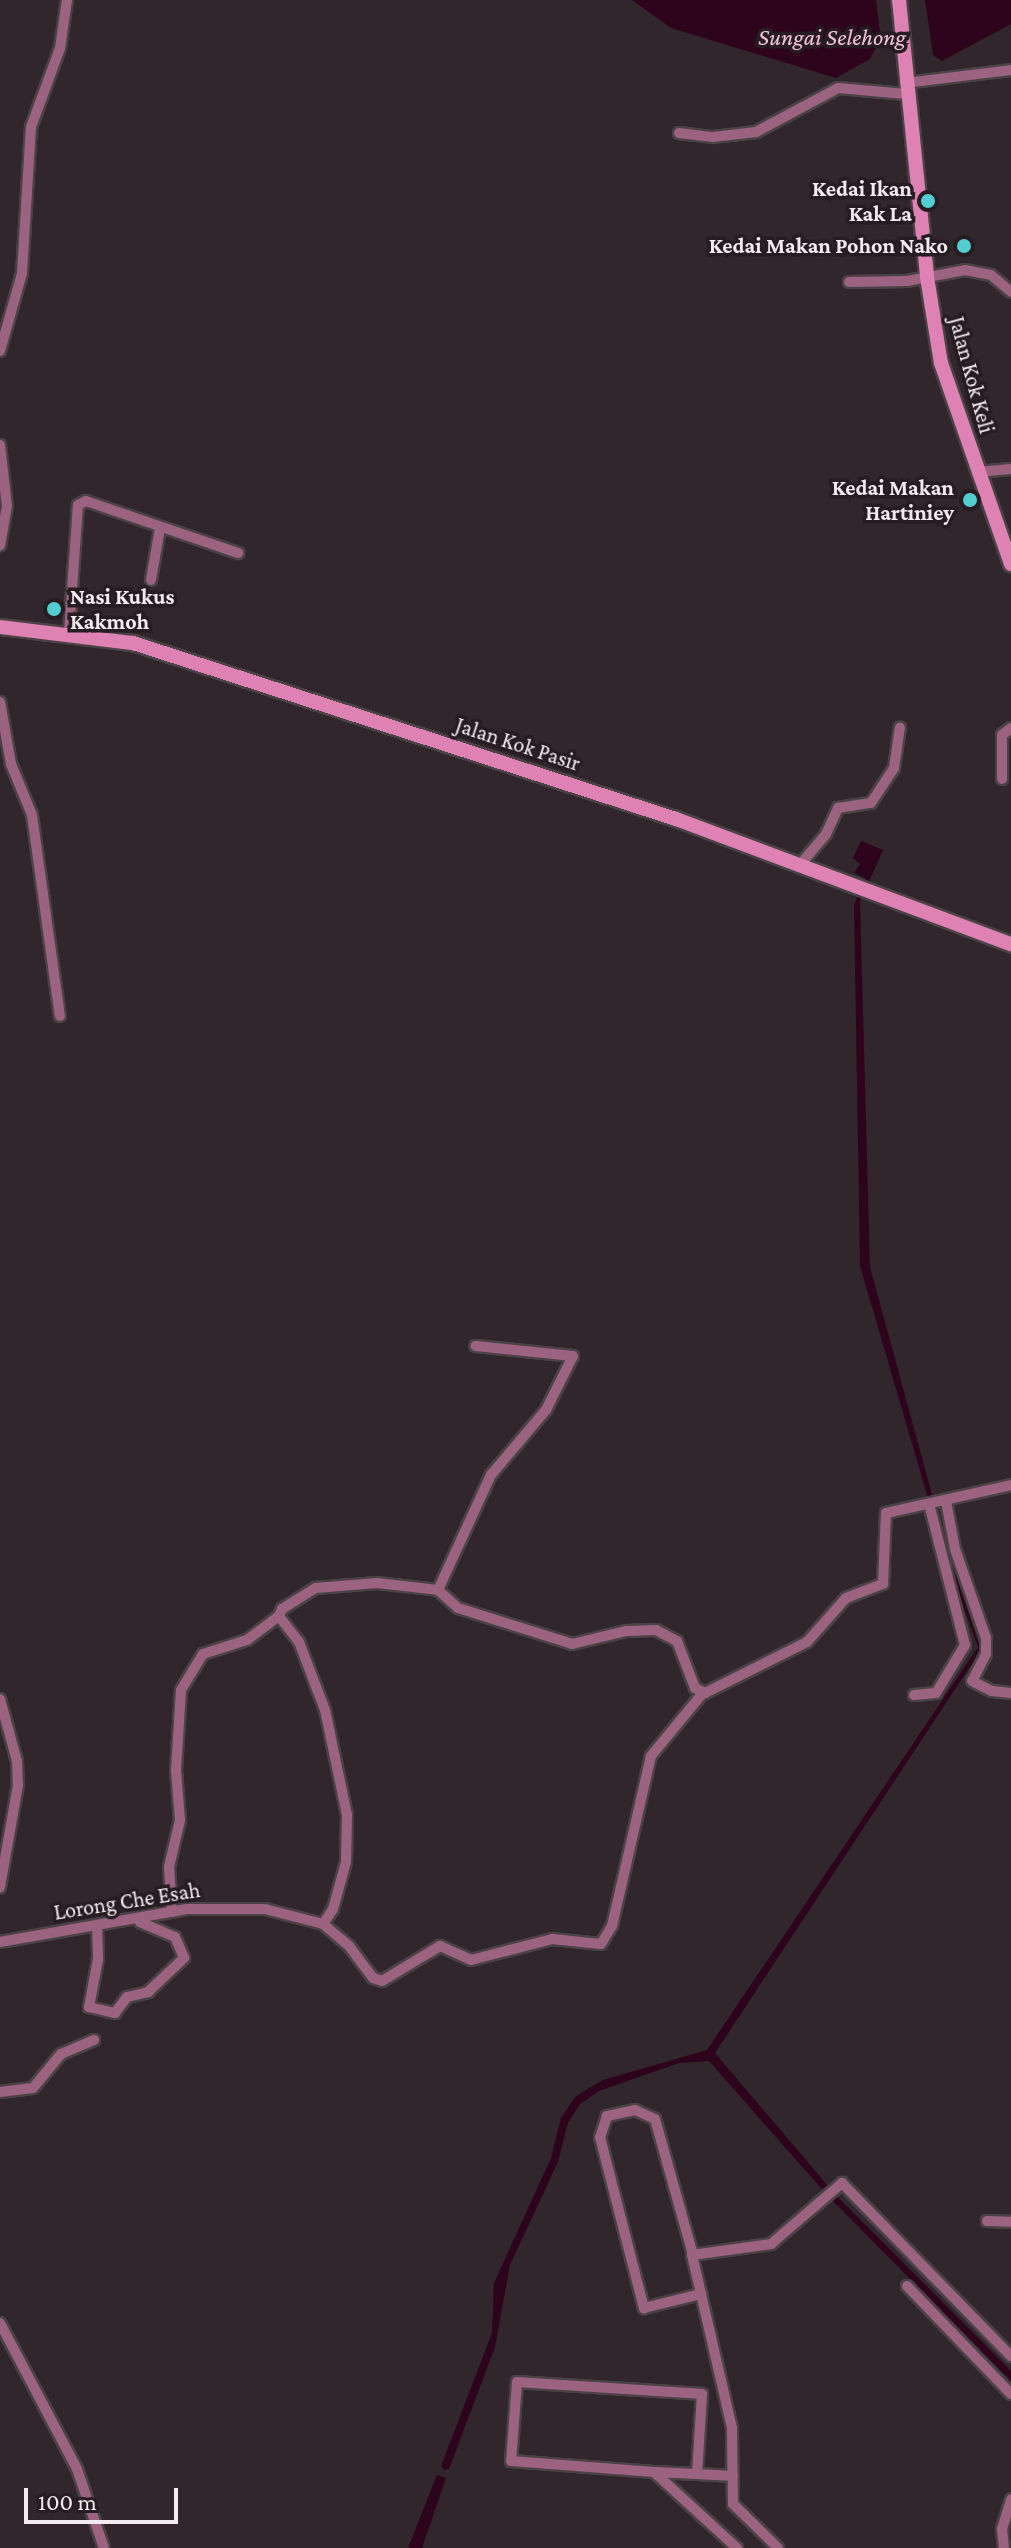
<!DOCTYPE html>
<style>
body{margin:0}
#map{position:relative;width:1011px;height:2548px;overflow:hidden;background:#30262b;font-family:"Crimson Pro",serif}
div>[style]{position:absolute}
.water>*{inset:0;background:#2e041d}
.roads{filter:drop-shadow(2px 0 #4b4246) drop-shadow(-2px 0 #4b4246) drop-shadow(0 2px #4b4246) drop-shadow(0 -2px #4b4246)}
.street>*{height:10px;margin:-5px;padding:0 5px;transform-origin:5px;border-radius:5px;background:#9c6381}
.secondary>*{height:14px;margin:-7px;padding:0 7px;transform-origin:7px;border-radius:7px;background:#de82b3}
.dots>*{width:22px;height:22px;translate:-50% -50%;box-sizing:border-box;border:4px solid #261c21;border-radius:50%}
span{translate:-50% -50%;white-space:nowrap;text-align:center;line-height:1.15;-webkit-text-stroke:7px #261c21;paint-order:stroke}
.poi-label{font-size:22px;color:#f3ebef;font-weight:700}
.right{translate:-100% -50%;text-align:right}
.left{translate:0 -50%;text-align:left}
.street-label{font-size:22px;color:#f3ebef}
.water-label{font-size:24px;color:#f2c2d9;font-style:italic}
.scale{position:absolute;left:24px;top:2488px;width:154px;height:36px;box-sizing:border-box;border:4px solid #f3ebef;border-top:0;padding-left:10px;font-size:24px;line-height:28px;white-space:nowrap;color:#f3ebef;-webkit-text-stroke:6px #261c21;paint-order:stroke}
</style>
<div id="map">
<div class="water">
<div style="clip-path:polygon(632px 0,876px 0,881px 39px,870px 59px,836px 78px,671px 28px)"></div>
<div style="clip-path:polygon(925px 0,1011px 0,1011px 24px,942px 61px,933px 55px)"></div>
<div style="clip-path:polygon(861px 841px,883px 850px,860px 902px,870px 1267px,946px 1546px,981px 1650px,715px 2053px,833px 2192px,1011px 2371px,1011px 2381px,828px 2196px,709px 2061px,679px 2063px,599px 2091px,580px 2104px,568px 2123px,558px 2162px,510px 2265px,495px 2347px,449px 2469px,444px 2470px,441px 2466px,492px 2333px,494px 2283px,551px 2158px,561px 2118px,576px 2096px,603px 2080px,707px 2050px,978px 1647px,942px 1546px,860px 1266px,854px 905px,865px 878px,854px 873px,860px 864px,853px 858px)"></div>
<div style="clip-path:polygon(437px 2475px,446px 2478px,422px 2548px,408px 2548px)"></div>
</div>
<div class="roads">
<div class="street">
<div style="left:905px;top:83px;width:107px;rotate:-7deg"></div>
<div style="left:679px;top:133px;width:34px;rotate:7deg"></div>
<div style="left:713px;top:137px;width:43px;rotate:-6.6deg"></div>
<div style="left:756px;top:132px;width:93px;rotate:-28.2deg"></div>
<div style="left:838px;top:88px;width:68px;rotate:5deg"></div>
<div style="left:849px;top:282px;width:58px;rotate:-1deg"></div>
<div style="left:907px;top:281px;width:59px;rotate:-10.7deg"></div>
<div style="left:965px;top:270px;width:26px;rotate:11deg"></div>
<div style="left:991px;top:275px;width:26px;rotate:40deg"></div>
<div style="left:0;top:351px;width:81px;rotate:-74.2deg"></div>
<div style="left:22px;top:273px;width:146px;rotate:-86.5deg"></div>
<div style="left:31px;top:127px;width:84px;rotate:-69.8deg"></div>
<div style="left:60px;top:48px;width:49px;rotate:-81.7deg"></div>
<div style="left:0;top:445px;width:61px;rotate:83.5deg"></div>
<div style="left:7px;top:506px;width:40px;rotate:100deg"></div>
<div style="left:977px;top:472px;width:34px;rotate:-5deg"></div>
<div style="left:151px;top:580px;width:53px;rotate:-80.2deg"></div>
<div style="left:69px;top:633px;width:128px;rotate:-86deg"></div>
<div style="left:78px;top:505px;width:9px;rotate:-27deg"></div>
<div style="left:86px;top:501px;width:161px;rotate:18.9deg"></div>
<div style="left:0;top:702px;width:63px;rotate:79.9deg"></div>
<div style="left:11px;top:764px;width:55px;rotate:67.6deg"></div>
<div style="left:32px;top:815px;width:203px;rotate:82.1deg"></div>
<div style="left:1002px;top:779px;width:44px;rotate:-90deg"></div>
<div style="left:1002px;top:735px;width:11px;rotate:-38deg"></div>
<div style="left:799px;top:866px;width:42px;rotate:-49.8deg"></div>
<div style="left:826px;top:834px;width:29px;rotate:-65deg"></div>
<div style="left:838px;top:808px;width:33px;rotate:-9deg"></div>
<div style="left:871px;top:803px;width:42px;rotate:-56.7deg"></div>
<div style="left:894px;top:768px;width:41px;rotate:-81.7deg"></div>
<div style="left:946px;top:1501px;width:49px;rotate:79.4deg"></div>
<div style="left:955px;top:1549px;width:94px;rotate:70.8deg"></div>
<div style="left:986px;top:1638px;width:16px;rotate:90deg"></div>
<div style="left:986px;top:1654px;width:30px;rotate:117deg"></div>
<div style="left:972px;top:1681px;width:22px;rotate:27deg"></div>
<div style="left:992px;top:1691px;width:19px;rotate:6deg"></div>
<div style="left:438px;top:1590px;width:127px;rotate:-65.3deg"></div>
<div style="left:491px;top:1475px;width:85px;rotate:-49.8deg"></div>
<div style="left:546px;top:1410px;width:60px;rotate:-63.4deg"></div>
<div style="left:573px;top:1356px;width:98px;rotate:-174.1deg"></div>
<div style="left:914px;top:1695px;width:22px;rotate:-5deg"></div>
<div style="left:936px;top:1693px;width:56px;rotate:-58.9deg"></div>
<div style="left:965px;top:1645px;width:146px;rotate:-104.3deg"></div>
<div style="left:0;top:1699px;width:64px;rotate:74.7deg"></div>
<div style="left:17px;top:1761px;width:24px;rotate:88deg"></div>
<div style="left:18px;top:1785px;width:104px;rotate:100deg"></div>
<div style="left:172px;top:1912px;width:45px;rotate:-93.8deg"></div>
<div style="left:169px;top:1867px;width:48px;rotate:-76.8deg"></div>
<div style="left:180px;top:1820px;width:50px;rotate:-94.6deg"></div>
<div style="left:176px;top:1770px;width:80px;rotate:-86.4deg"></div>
<div style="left:181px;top:1690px;width:42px;rotate:-58.6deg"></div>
<div style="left:203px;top:1654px;width:46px;rotate:-17.7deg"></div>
<div style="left:247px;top:1640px;width:40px;rotate:-37deg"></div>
<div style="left:323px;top:1924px;width:18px;rotate:-56deg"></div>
<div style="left:333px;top:1909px;width:49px;rotate:-74.5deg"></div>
<div style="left:346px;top:1862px;width:47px;rotate:-88.8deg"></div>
<div style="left:347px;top:1815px;width:107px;rotate:-101.8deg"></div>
<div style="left:325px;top:1710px;width:73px;rotate:-110.9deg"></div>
<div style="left:299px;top:1642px;width:33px;rotate:-128deg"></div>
<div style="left:279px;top:1616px;width:8px;rotate:-67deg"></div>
<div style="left:282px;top:1609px;width:40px;rotate:-32deg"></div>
<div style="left:316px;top:1588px;width:61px;rotate:-4.7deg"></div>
<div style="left:377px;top:1583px;width:61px;rotate:6.5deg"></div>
<div style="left:438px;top:1590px;width:27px;rotate:42deg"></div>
<div style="left:458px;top:1608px;width:120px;rotate:17.5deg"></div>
<div style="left:572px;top:1644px;width:56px;rotate:-13.5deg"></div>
<div style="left:626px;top:1631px;width:30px;rotate:-2deg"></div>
<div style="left:656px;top:1630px;width:24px;rotate:28deg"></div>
<div style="left:677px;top:1641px;width:50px;rotate:69deg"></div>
<div style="left:695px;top:1688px;width:11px;rotate:27deg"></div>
<div style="left:705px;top:1693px;width:114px;rotate:-26.6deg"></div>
<div style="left:807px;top:1642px;width:59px;rotate:-48.4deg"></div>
<div style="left:846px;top:1598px;width:40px;rotate:-21deg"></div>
<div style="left:883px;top:1584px;width:71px;rotate:-87.6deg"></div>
<div style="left:886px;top:1513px;width:128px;rotate:-12.6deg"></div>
<div style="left:97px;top:1926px;width:33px;rotate:88deg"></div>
<div style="left:98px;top:1959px;width:49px;rotate:100.6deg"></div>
<div style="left:89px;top:2007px;width:27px;rotate:13deg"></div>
<div style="left:115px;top:2013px;width:20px;rotate:-53deg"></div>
<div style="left:127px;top:1997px;width:22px;rotate:-13deg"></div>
<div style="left:148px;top:1992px;width:50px;rotate:-43.4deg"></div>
<div style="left:184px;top:1958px;width:23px;rotate:-113deg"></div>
<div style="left:175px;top:1937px;width:38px;rotate:-157deg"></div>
<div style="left:0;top:1942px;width:190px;rotate:-10deg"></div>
<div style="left:187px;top:1909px;width:78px"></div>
<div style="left:265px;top:1909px;width:60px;rotate:14.5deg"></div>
<div style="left:323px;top:1924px;width:34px;rotate:40deg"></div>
<div style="left:349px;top:1946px;width:40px;rotate:53deg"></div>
<div style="left:373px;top:1978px;width:9px;rotate:18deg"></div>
<div style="left:382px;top:1981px;width:68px;rotate:-31.1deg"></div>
<div style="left:440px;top:1946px;width:34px;rotate:24deg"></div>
<div style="left:471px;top:1960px;width:84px;rotate:-14.5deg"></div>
<div style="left:552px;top:1939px;width:49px;rotate:5.8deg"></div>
<div style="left:601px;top:1944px;width:21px;rotate:-59deg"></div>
<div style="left:612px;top:1926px;width:174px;rotate:-77.1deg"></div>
<div style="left:651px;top:1756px;width:82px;rotate:-50.5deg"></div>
<div style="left:0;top:2092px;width:33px;rotate:-7deg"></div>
<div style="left:33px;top:2088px;width:44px;rotate:-50.5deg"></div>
<div style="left:61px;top:2054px;width:36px;rotate:-23deg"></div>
<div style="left:987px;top:2221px;width:24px;rotate:2deg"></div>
<div style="left:693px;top:2255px;width:141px;rotate:-105.6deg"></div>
<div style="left:655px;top:2119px;width:22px;rotate:-156deg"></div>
<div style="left:635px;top:2110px;width:29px;rotate:168deg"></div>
<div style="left:607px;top:2116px;width:22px;rotate:108deg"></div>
<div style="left:600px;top:2137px;width:177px;rotate:75.6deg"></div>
<div style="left:644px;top:2308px;width:59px;rotate:-13.8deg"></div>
<div style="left:907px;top:2286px;width:150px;rotate:46.1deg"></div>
<div style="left:0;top:2323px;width:165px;rotate:62.2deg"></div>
<div style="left:77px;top:2469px;width:83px;rotate:71.1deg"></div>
<div style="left:654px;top:2472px;width:113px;rotate:42.5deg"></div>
<div style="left:697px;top:2474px;width:80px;rotate:-86.4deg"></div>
<div style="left:702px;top:2394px;width:185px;rotate:-176.3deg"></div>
<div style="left:517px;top:2382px;width:79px;rotate:94.3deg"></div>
<div style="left:511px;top:2461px;width:143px;rotate:4.4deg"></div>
<div style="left:654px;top:2472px;width:43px;rotate:2.7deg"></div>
<div style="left:697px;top:2474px;width:36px;rotate:3deg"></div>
<div style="left:778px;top:2548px;width:63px;rotate:-135.6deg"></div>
<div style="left:733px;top:2504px;width:76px;rotate:-90.8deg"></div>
<div style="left:732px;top:2428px;width:178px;rotate:-103deg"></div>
<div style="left:692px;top:2255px;width:80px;rotate:-7.9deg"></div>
<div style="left:771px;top:2244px;width:94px;rotate:-40.7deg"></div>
<div style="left:842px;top:2183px;width:242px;rotate:45.7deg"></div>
<div style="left:1004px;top:2548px;width:19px;rotate:-96deg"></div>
<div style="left:1002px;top:2529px;width:31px;rotate:-73deg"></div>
</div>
<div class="secondary">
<div style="left:899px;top:0;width:278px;rotate:84.2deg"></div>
<div style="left:927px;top:277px;width:87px;rotate:80.8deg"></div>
<div style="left:941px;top:363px;width:213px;rotate:70.8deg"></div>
<div style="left:0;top:627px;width:134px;rotate:6.9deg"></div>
<div style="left:133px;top:643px;width:571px;rotate:17.96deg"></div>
<div style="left:676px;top:819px;width:358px;rotate:20.5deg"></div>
</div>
</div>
<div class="dots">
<div style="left:928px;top:201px;background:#52cdd0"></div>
<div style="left:964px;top:246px;background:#52cdd0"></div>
<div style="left:970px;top:500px;background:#52cdd0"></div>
<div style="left:54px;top:609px;background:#52cdd0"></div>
</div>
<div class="poi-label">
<span class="right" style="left:912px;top:201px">Kedai Ikan<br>Kak La</span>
<span class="right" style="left:948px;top:246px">Kedai Makan Pohon Nako</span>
<span class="right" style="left:954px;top:500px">Kedai Makan<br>Hartiniey</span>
<span class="left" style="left:70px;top:609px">Nasi Kukus<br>Kakmoh</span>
</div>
<div class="street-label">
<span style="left:972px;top:375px;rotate:75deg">Jalan Kok Keli</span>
<span style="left:518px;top:744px;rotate:18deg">Jalan Kok Pasir</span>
<span style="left:127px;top:1901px;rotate:-9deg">Lorong Che Esah</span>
</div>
<div class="water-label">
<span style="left:832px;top:37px">Sungai Selehong</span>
</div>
<div class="scale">100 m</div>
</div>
